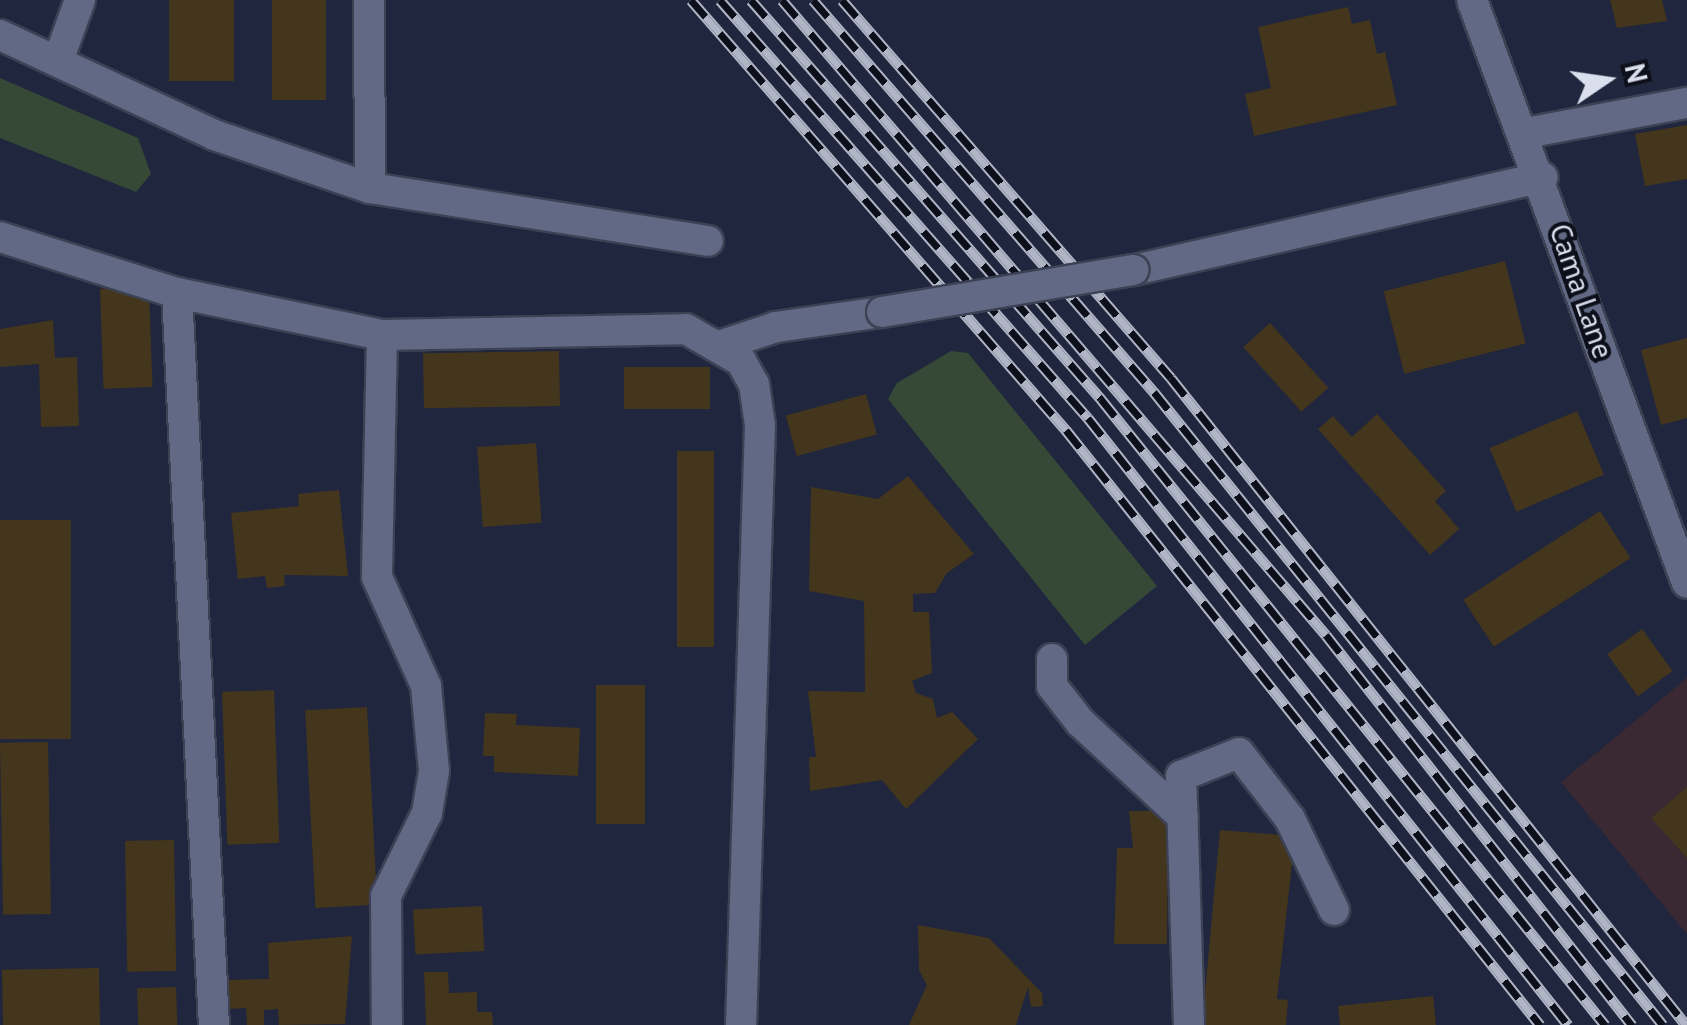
<!DOCTYPE html>
<style>
body{margin:0}
#map{position:relative;width:1687px;height:1025px;overflow:hidden;background:#20263d;font-family:"PT Sans",sans-serif}
div>[style]{position:absolute}
.education>*{inset:0;background:#3a2933}
.green>*{inset:0;background:#354936}
.building>*{inset:0;background:#44351d;transform-origin:0 0}
.roads{filter:drop-shadow(2px 0 #3c4154) drop-shadow(-2px 0 #3c4154) drop-shadow(0 2px #3c4154) drop-shadow(0 -2px #3c4154)}
.minor>*{height:30px;margin:-15px;padding:0 15px;transform-origin:15px;border-radius:15px;background:#616984}
.tertiary>*{height:30px;margin:-15px;padding:0 15px;transform-origin:15px;border-radius:15px;background:#616984}
.rail>*{height:11px;margin-top:-5.5px;transform-origin:0;background:repeating-linear-gradient(90deg,#0d101a 0 22px,#b0b5c6 0 44px);box-sizing:border-box;border-block:2px solid #b0b5c6}
.bridges{filter:drop-shadow(2px 0 #3c4154) drop-shadow(-2px 0 #3c4154) drop-shadow(0 2px #3c4154) drop-shadow(0 -2px #3c4154)}
.minor-bridge>*{height:30px;margin:-15px;padding:0 15px;transform-origin:15px;border-radius:15px;background:#616984}
span{translate:-50% -50%;white-space:nowrap;text-align:center;line-height:1.15;-webkit-text-stroke:8px #0d101a;paint-order:stroke}
.street-label{font-size:30px;color:#dadfee}
.north{position:absolute;left:1557px;top:30px;width:100px;height:100px;-webkit-text-stroke:8px #0d101a;paint-order:stroke;rotate:77deg;font-size:28px;font-weight:700;line-height:40px;text-align:center;color:#dadfee}
.north::after{content:'';display:block;margin:auto;width:35px;height:45px;background:#dadfee;clip-path:polygon(50% 0,100% 100%,50% 72%,0 100%)}
</style>
<div id="map">
<div class="education">
<div style="clip-path:polygon(1687px 678px,1687px 934px,1561px 782px)"></div>
</div>
<div class="green">
<div style="clip-path:polygon(0 78px,138px 138px,151px 174px,136px 192px,0 138px)"></div>
<div style="clip-path:polygon(951px 351px,968px 353px,1157px 586px,1085px 645px,888px 399px,897px 383px)"></div>
</div>
<div class="building">
<div style="left:169px;top:0;width:65px;height:81px"></div>
<div style="left:272px;top:0;width:54px;height:100px"></div>
<div style="clip-path:polygon(1610px 0,1662px 0,1667px 21px,1617px 28px)"></div>
<div style="clip-path:polygon(1348px 7px,1352px 24px,1370px 20px,1377px 54px,1385px 52px,1397px 105px,1254px 136px,1245px 94px,1271px 88px,1258px 27px)"></div>
<div style="clip-path:polygon(1687px 125px,1687px 179px,1645px 186px,1635px 134px)"></div>
<div style="left:1505px;top:261px;width:85px;height:125px;rotate:76deg"></div>
<div style="left:149px;top:287px;width:100px;height:49px;rotate:88deg"></div>
<div style="clip-path:polygon(53px 320px,55px 358px,77px 357px,79px 426px,41px 427px,39px 364px,0 367px,0 329px)"></div>
<div style="left:1270px;top:323px;width:87px;height:36px;rotate:48deg"></div>
<div style="clip-path:polygon(1687px 338px,1687px 418px,1661px 425px,1641px 350px)"></div>
<div style="left:559px;top:351px;width:55px;height:136px;rotate:89deg"></div>
<div style="left:710px;top:367px;width:42px;height:86px;rotate:90deg"></div>
<div style="left:866px;top:394px;width:42px;height:83px;rotate:75deg"></div>
<div style="left:1577px;top:411px;width:69px;height:95px;rotate:67deg"></div>
<div style="clip-path:polygon(1377px 414px,1446px 491px,1435px 501px,1459px 529px,1430px 555px,1318px 429px,1333px 416px,1352px 437px)"></div>
<div style="left:536px;top:443px;width:80px;height:59px;rotate:86deg"></div>
<div style="left:677px;top:451px;width:37px;height:196px"></div>
<div style="clip-path:polygon(908px 476px,974px 554px,947px 573px,935px 593px,913px 594px,913px 612px,929px 612px,932px 673px,912px 681px,916px 693px,933px 699px,937px 718px,952px 712px,978px 739px,906px 809px,882px 780px,810px 791px,809px 757px,816px 757px,808px 691px,865px 692px,864px 601px,809px 591px,811px 487px,878px 499px)"></div>
<div style="clip-path:polygon(339px 490px,348px 576px,284px 575px,285px 586px,267px 588px,265px 576px,238px 579px,231px 513px,299px 506px,298px 494px)"></div>
<div style="left:1600px;top:511px;width:56px;height:163px;rotate:57deg"></div>
<div style="left:0;top:520px;width:71px;height:219px"></div>
<div style="left:1642px;top:629px;width:52px;height:43px;rotate:54deg"></div>
<div style="left:596px;top:685px;width:49px;height:139px"></div>
<div style="left:274px;top:690px;width:153px;height:52px;rotate:88deg"></div>
<div style="left:367px;top:707px;width:198px;height:62px;rotate:87deg"></div>
<div style="clip-path:polygon(485px 713px,517px 714px,516px 725px,580px 728px,578px 776px,494px 772px,494px 756px,483px 756px)"></div>
<div style="left:48px;top:742px;width:172px;height:48px;rotate:89deg"></div>
<div style="clip-path:polygon(1687px 787px,1687px 858px,1651px 818px)"></div>
<div style="clip-path:polygon(1129px 811px,1168px 811px,1167px 944px,1114px 944px,1117px 848px,1133px 848px)"></div>
<div style="clip-path:polygon(1220px 830px,1295px 836px,1277px 999px,1288px 1000px,1286px 1025px,1202px 1025px)"></div>
<div style="left:174px;top:840px;width:131px;height:49px;rotate:89deg"></div>
<div style="left:482px;top:906px;width:45px;height:69px;rotate:87deg"></div>
<div style="clip-path:polygon(918px 925px,989px 938px,1042px 993px,1043px 1006px,1031px 1007px,1028px 987px,1016px 1025px,909px 1025px,927px 985px,919px 970px)"></div>
<div style="clip-path:polygon(352px 936px,345px 1024px,279px 1025px,278px 1009px,264px 1010px,264px 1025px,247px 1025px,246px 1008px,229px 1009px,227px 980px,269px 979px,268px 943px)"></div>
<div style="left:99px;top:968px;width:57px;height:97px;rotate:89deg"></div>
<div style="clip-path:polygon(424px 972px,448px 972px,449px 993px,477px 992px,477px 1012px,492px 1012px,493px 1025px,426px 1025px)"></div>
<div style="left:176px;top:987px;width:38px;height:39px;rotate:88deg"></div>
<div style="clip-path:polygon(1433px 996px,1436px 1025px,1340px 1025px,1338px 1006px)"></div>
</div>
<div class="roads">
<div class="minor">
<div style="left:369px;top:0;width:188px;rotate:89.7deg"></div>
<div style="left:0;top:35px;width:236px;rotate:25deg"></div>
<div style="left:214px;top:135px;width:165px;rotate:18.8deg"></div>
<div style="left:370px;top:188px;width:342px;rotate:8.9deg"></div>
<div style="left:58px;top:61px;width:65px;rotate:-70.2deg"></div>
<div style="left:1526px;top:133px;width:164px;rotate:-10.6deg"></div>
<div style="left:0;top:237px;width:186px;rotate:17.6deg"></div>
<div style="left:177px;top:293px;width:209px;rotate:11.6deg"></div>
<div style="left:382px;top:335px;width:304px;rotate:-1.1deg"></div>
<div style="left:686px;top:329px;width:64px;rotate:30.2deg"></div>
<div style="left:741px;top:361px;width:26px;rotate:61deg"></div>
<div style="left:754px;top:384px;width:41px;rotate:81.7deg"></div>
<div style="left:760px;top:425px;width:600px;rotate:91.81deg"></div>
<div style="left:1134px;top:270px;width:419px;rotate:-12.8deg"></div>
<div style="left:177px;top:293px;width:733px;rotate:87.11deg"></div>
<div style="left:382px;top:335px;width:242px;rotate:91.2deg"></div>
<div style="left:377px;top:577px;width:120px;rotate:65.8deg"></div>
<div style="left:426px;top:686px;width:85px;rotate:84.6deg"></div>
<div style="left:434px;top:771px;width:43px;rotate:99.5deg"></div>
<div style="left:427px;top:813px;width:93px;rotate:116.3deg"></div>
<div style="left:386px;top:896px;width:129px;rotate:89.6deg"></div>
<div style="left:722px;top:345px;width:57px;rotate:-18.4deg"></div>
<div style="left:776px;top:327px;width:107px;rotate:-8.1deg"></div>
<div style="left:1052px;top:659px;width:27px;rotate:90deg"></div>
<div style="left:1052px;top:686px;width:46px;rotate:52.1deg"></div>
<div style="left:1080px;top:722px;width:140px;rotate:42.7deg"></div>
<div style="left:1189px;top:1025px;width:249px;rotate:-91.8deg"></div>
<div style="left:1181px;top:776px;width:62px;rotate:-21.6deg"></div>
<div style="left:1239px;top:753px;width:83px;rotate:52.3deg"></div>
<div style="left:1290px;top:819px;width:101px;rotate:64.2deg"></div>
</div>
<div class="tertiary">
<div style="left:1472px;top:0;width:621px;rotate:69.76deg"></div>
</div>
</div>
<div class="rail">
<div style="left:691px;top:0;width:571px;rotate:48.91deg"></div>
<div style="left:1066px;top:430px;width:761px;rotate:51.46deg"></div>
<div style="left:720px;top:0;width:557px;rotate:48.64deg"></div>
<div style="left:1088px;top:418px;width:774px;rotate:51.66deg"></div>
<div style="left:751px;top:0;width:531px;rotate:48.74deg"></div>
<div style="left:1101px;top:399px;width:804px;rotate:51.16deg"></div>
<div style="left:782px;top:0;width:836px;rotate:49.41deg"></div>
<div style="left:1326px;top:635px;width:496px;rotate:51.9deg"></div>
<div style="left:813px;top:0;width:520px;rotate:48.98deg"></div>
<div style="left:1154px;top:392px;width:812px;rotate:51.2deg"></div>
<div style="left:842px;top:0;width:501px;rotate:48.96deg"></div>
<div style="left:1171px;top:378px;width:827px;rotate:51.48deg"></div>
</div>
<div class="bridges">
<div class="minor-bridge">
<div style="left:882px;top:312px;width:255px;rotate:-9.5deg"></div>
</div>
</div>
<div class="street-label">
<span style="left:1582px;top:291px;rotate:71deg">Cama Lane</span>
</div>
<div class="north">N</div>
</div>
